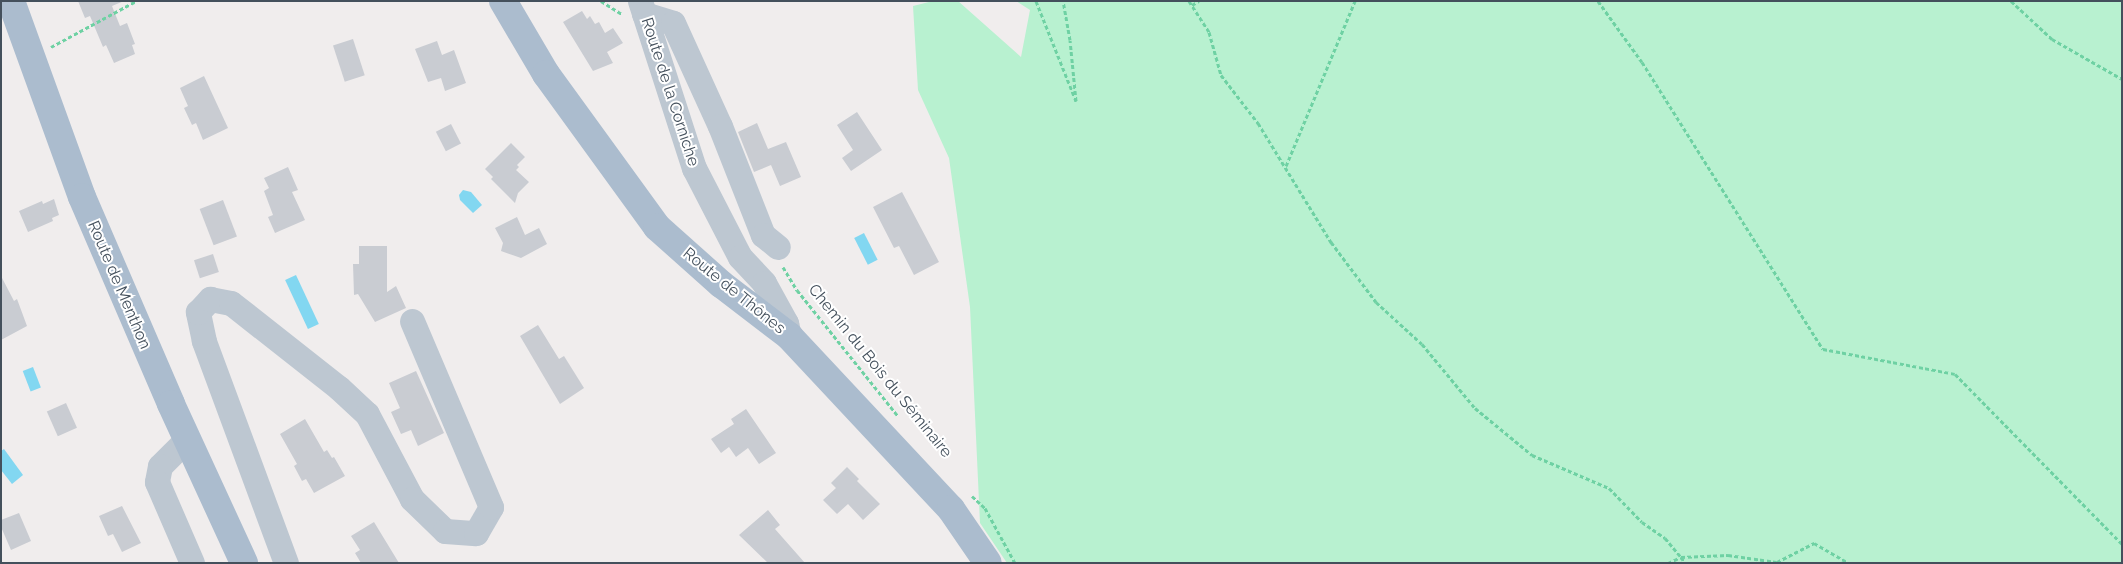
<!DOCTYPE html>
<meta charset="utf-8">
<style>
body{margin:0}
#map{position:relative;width:2123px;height:564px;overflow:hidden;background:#f0eded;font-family:Raleway,sans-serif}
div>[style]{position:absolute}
.green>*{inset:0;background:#b8f1d0}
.water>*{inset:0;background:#82d7f1;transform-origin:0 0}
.building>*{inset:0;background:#c9ccd2;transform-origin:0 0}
.path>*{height:3px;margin-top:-1.5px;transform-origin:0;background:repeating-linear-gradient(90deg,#6ed1a3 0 4px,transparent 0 6.5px)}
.minor>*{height:25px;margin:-12.5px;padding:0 12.5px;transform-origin:12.5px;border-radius:12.5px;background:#bdc7d1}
.major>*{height:28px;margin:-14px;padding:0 14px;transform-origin:14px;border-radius:14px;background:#abbcce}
span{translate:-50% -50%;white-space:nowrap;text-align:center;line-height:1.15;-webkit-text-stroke:4px #fff;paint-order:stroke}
.street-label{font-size:16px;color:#44505c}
.frame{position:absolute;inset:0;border:2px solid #44505c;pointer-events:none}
</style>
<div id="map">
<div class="green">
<div style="clip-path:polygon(933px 1px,958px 1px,1021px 57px,1030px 10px,1016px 1px,2122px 1px,2122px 563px,1007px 563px,980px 523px,970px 307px,949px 158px,918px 90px,913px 6px)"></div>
</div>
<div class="water">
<div style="clip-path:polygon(463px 190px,471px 192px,482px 205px,473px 213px,460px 200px,459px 195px)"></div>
<div style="left:864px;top:233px;width:30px;height:11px;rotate:63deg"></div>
<div style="left:296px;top:275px;width:54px;height:12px;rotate:65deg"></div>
<div style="left:33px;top:367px;width:22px;height:11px;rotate:69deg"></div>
<div style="clip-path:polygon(4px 449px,23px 475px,12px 484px,1px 470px,1px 451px)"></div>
</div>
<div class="building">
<div style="clip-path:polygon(78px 1px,124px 1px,112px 6px,120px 26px,127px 23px,135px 44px,132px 45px,135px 54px,114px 63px,106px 45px,103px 47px,90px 16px,85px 18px)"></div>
<div style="clip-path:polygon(582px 11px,587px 19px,590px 16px,595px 24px,599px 22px,605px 33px,613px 28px,623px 43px,607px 52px,613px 63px,593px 71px,563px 22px)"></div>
<div style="left:353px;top:39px;width:38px;height:21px;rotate:72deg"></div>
<div style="clip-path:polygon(437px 41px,442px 55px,454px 50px,466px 83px,445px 91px,441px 78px,428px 82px,415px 49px)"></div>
<div style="clip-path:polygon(204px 76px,228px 128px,203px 140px,196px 123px,192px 125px,184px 108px,188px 106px,180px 88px)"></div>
<div style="clip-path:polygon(857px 112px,882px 150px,851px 171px,842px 158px,853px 150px,837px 125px)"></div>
<div style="clip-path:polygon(757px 123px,768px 149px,786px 142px,801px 177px,780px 186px,771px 165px,754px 172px,738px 132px)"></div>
<div style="left:451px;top:124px;width:22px;height:17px;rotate:63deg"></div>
<div style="clip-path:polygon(511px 143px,525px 157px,517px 165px,519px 167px,516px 170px,529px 182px,518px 193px,515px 203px,491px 179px,493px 177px,485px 169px)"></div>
<div style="clip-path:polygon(288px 167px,298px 190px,292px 192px,305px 220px,275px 233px,268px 217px,273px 215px,264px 191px,269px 188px,264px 178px)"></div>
<div style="clip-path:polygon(902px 192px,939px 262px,914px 275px,899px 246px,894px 248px,873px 207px)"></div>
<div style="clip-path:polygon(54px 199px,59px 215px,52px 218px,53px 221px,28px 232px,19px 211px,42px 201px,43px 204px)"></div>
<div style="left:223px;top:200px;width:39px;height:25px;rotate:69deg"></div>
<div style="clip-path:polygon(517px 217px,525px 235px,539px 228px,547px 244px,521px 258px,501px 251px,503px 243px,495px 228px)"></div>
<div style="clip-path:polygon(359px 246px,387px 246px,387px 292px,396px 286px,406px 308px,375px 322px,358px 294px,354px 295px,353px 264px,359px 264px)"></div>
<div style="left:213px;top:254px;width:19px;height:20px;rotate:72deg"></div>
<div style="clip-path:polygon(1px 276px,14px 301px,17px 299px,27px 326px,1px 340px)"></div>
<div style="clip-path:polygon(538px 325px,559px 359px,564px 356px,584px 388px,560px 404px,520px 336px)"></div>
<div style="clip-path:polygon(416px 371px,444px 433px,418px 446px,411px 430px,401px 434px,391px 412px,400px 408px,389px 383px)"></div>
<div style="left:66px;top:403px;width:27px;height:21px;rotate:66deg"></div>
<div style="clip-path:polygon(746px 409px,776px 453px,759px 464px,748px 448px,736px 457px,729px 447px,721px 453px,711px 439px,734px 424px,731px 419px)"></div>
<div style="clip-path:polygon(305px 419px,324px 452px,327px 450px,332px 458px,334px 457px,345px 476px,314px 493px,306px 479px,302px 481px,294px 466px,297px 464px,280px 434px)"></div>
<div style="clip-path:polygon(847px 467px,859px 479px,857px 481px,880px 504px,863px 520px,848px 504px,837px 514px,823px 500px,836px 488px,831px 483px)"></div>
<div style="clip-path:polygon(122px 506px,141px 543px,122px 552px,113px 534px,108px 536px,99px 516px)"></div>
<div style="clip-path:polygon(768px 510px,780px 525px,775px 529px,805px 563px,768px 563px,739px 535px)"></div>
<div style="clip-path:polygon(19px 513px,31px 541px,11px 550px,1px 527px,1px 520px)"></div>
<div style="clip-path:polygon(374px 522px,399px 563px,361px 563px,355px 553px,360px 550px,351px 536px)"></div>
</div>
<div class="path">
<div style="left:601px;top:1px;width:25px;rotate:32deg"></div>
<div style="left:1036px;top:1px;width:108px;rotate:68.2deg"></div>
<div style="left:1076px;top:101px;width:61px;rotate:-95.6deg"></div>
<div style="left:1070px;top:40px;width:40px;rotate:-100deg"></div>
<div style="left:1189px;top:1px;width:37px;rotate:57deg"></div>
<div style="left:1209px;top:32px;width:45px;rotate:74.4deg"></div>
<div style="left:1221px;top:75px;width:61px;rotate:52.4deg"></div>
<div style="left:1258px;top:123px;width:140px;rotate:58.5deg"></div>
<div style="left:1331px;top:242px;width:75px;rotate:53.1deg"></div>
<div style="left:1376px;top:302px;width:62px;rotate:42.4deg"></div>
<div style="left:1422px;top:344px;width:83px;rotate:50.4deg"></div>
<div style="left:1475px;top:408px;width:74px;rotate:39.5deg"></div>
<div style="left:1532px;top:455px;width:84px;rotate:23.2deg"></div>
<div style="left:1609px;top:488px;width:47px;rotate:45.9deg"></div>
<div style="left:1642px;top:522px;width:28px;rotate:35deg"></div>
<div style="left:1665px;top:538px;width:25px;rotate:50deg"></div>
<div style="left:1681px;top:557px;width:47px;rotate:-2.4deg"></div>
<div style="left:1728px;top:555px;width:49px;rotate:8.1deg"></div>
<div style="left:1777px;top:562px;width:42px;rotate:-27.2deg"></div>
<div style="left:1814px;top:543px;width:39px;rotate:30deg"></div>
<div style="left:1598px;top:1px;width:75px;rotate:54.2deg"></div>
<div style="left:1642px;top:62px;width:339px;rotate:57.8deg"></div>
<div style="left:1823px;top:349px;width:134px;rotate:10.7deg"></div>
<div style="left:1955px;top:374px;width:238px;rotate:45.5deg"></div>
<div style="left:2011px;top:1px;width:56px;rotate:42.8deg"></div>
<div style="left:2052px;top:39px;width:81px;rotate:29.7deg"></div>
<div style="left:1192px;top:5px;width:8px;rotate:-30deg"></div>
<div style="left:51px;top:47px;width:97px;rotate:-28.4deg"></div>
<div style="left:1286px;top:166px;width:179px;rotate:-67.3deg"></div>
<div style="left:783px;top:267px;width:27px;rotate:59deg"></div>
<div style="left:797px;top:290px;width:161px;rotate:51.3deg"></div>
<div style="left:972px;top:496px;width:18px;rotate:43deg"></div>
<div style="left:985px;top:508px;width:63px;rotate:61.4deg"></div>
<div style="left:1668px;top:563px;width:14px;rotate:-25deg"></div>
<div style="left:1681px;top:557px;width:7px;rotate:56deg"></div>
</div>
<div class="minor">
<div style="left:640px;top:1px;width:176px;rotate:72.1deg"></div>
<div style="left:694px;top:168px;width:100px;rotate:62.7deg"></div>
<div style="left:740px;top:257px;width:35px;rotate:47deg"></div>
<div style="left:764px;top:283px;width:46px;rotate:61.2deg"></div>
<div style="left:786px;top:323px;width:13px;rotate:77deg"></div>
<div style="left:644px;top:14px;width:30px;rotate:17deg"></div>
<div style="left:673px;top:23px;width:113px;rotate:65.5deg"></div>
<div style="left:720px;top:126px;width:117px;rotate:68.5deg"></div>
<div style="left:763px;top:235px;width:19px;rotate:39deg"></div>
<div style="left:187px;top:439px;width:38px;rotate:135deg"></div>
<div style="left:160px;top:466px;width:16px;rotate:101deg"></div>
<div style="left:157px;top:482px;width:88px;rotate:66.6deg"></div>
<div style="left:286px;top:563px;width:237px;rotate:-110.3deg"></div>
<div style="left:204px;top:341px;width:30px;rotate:-102deg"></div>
<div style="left:198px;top:312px;width:18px;rotate:-47deg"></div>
<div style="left:210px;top:299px;width:21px;rotate:11deg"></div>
<div style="left:231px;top:303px;width:137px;rotate:38.2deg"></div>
<div style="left:339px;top:388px;width:38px;rotate:43deg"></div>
<div style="left:367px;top:414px;width:96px;rotate:62.1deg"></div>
<div style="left:412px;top:499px;width:46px;rotate:44.1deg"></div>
<div style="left:445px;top:531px;width:31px;rotate:4deg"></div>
<div style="left:476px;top:533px;width:30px;rotate:-60deg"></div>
<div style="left:491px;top:507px;width:202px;rotate:-113deg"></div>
</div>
<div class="major">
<div style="left:11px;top:1px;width:208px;rotate:70.1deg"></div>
<div style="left:82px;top:197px;width:225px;rotate:66.7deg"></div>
<div style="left:171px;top:404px;width:175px;rotate:65.3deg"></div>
<div style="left:503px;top:1px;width:85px;rotate:59.5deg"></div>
<div style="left:546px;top:74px;width:189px;rotate:54deg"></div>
<div style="left:657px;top:227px;width:86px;rotate:41.7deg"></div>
<div style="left:721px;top:284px;width:86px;rotate:37.4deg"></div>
<div style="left:789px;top:336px;width:237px;rotate:46.9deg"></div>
<div style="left:951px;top:509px;width:65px;rotate:55.6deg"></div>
</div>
<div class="street-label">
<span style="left:670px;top:92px;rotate:72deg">Route de la Corniche</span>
<span style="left:119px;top:285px;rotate:67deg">Route de Menthon</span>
<span style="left:734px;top:291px;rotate:39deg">Route de Thônes</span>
<span style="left:880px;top:371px;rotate:51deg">Chemin du Bois du Séminaire</span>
</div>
<div class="frame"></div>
</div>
